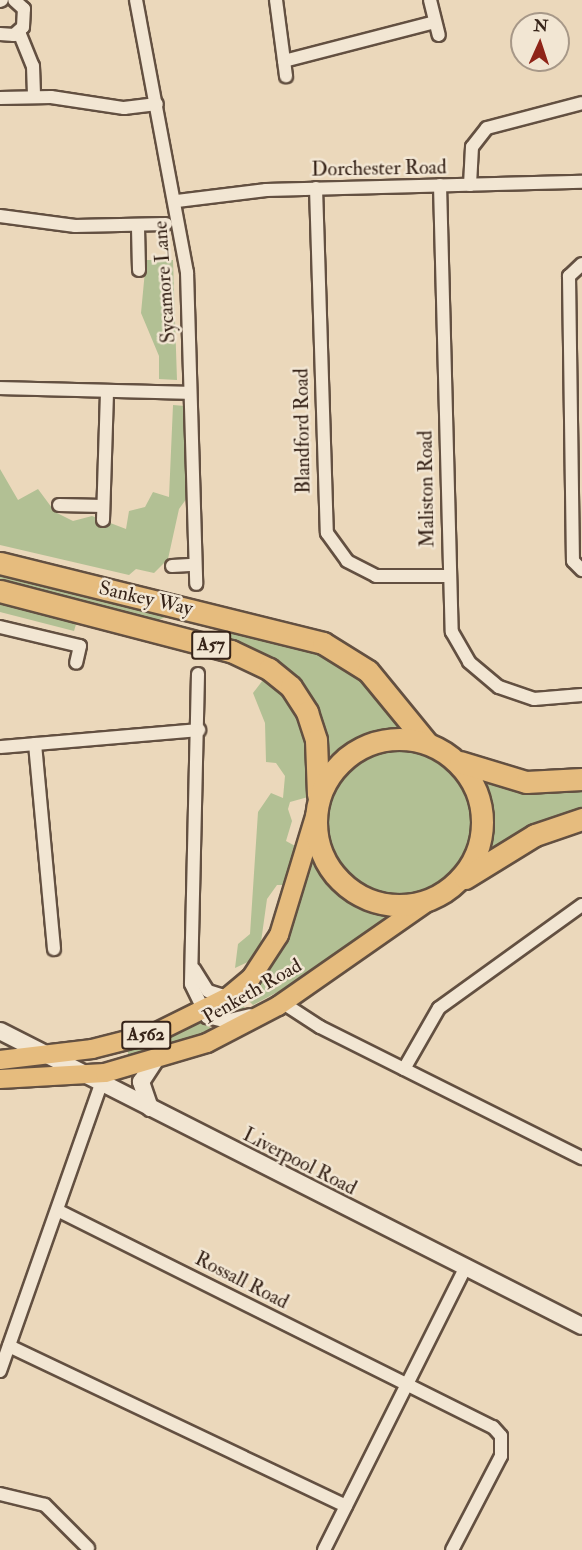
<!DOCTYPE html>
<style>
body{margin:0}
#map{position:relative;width:582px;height:1550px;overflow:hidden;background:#ebd8bb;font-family:"IM FELL Double Pica",serif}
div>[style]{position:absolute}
.green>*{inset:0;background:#b2c094}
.round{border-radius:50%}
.roads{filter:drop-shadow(2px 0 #635041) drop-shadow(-2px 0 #635041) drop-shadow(0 2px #635041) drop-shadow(0 -2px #635041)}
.street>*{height:12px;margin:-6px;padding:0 6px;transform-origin:6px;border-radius:6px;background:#f2e6d3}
.secondary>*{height:16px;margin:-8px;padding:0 8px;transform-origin:8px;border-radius:8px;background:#f2e6d3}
.primary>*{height:18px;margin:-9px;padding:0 9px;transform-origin:9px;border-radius:9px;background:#e6bc7e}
.highway>*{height:21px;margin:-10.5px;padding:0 10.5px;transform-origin:10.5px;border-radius:10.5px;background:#e6bc7e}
.highway>.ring{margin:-10.5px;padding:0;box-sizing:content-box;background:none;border:21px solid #e6bc7e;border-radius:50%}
span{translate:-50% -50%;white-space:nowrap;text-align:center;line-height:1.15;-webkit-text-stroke:5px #f2e6d3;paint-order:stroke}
.shield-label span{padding:2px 4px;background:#f2e6d3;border:2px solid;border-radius:4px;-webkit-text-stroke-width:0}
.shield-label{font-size:18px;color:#362318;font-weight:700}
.street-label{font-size:20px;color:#362318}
.north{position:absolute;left:510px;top:12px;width:60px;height:60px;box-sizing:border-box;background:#f2e6d3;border:2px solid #a79888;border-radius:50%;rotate:3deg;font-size:16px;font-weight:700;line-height:24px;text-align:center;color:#362318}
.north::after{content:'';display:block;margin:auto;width:21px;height:27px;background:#8f2418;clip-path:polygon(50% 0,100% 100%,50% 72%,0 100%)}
</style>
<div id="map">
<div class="green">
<div style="clip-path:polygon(146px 260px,173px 260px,177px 380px,159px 379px,159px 356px,141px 313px)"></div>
<div style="clip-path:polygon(173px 405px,185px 406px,187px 498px,179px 509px,168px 559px,154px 573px,136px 569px,129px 575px,0 545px,0 469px,18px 500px,38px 489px,55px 512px,73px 521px,92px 516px,126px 529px,129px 511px,145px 507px,153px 492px,169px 497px)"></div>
<div style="clip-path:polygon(0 570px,173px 614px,156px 621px,0 583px)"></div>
<div style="clip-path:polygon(0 595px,77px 621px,74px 631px,0 612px)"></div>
<div style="clip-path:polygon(217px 628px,294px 641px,356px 671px,403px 730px,362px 737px,325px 758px,318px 721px)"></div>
<div style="clip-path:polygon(263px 680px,287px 700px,305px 726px,310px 785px,308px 797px,290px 802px,288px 809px,292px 821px,286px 841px,297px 847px,288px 885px,277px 885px,267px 899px,261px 942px,250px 961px,235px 968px,238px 944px,250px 934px,258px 812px,271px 793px,283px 798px,285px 776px,276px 763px,266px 762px,265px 723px,253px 693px)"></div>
<div class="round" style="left:325px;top:749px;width:146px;height:146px"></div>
<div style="clip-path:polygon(487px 781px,582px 786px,582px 811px,490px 852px)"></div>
<div style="clip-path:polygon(310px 860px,342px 895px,395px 914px,304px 978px,253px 1005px,243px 995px)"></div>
<div style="clip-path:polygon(237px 1000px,246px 1009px,218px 1014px,219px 1013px)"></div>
<div style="clip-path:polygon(202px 1022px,214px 1030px,128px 1060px,128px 1048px)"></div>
</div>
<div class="roads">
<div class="street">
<div style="left:136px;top:0;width:277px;rotate:79.4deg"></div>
<div style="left:187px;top:272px;width:312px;rotate:88.3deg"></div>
<div style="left:276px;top:0;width:77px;rotate:82.5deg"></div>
<div style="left:430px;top:0;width:36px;rotate:76deg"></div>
<div style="left:0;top:1px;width:2px;rotate:-27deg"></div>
<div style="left:19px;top:32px;width:37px;rotate:68deg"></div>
<div style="left:33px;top:66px;width:30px;rotate:88deg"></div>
<div style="left:0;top:34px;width:14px;rotate:4deg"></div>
<div style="left:14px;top:35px;width:12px;rotate:-42deg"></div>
<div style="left:23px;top:27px;width:18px;rotate:-87deg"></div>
<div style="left:24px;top:9px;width:13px;rotate:-138deg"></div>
<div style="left:284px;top:61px;width:156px;rotate:-14.5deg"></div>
<div style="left:0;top:98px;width:51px;rotate:-1.1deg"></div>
<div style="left:51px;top:97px;width:74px;rotate:8.6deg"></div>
<div style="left:124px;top:108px;width:33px;rotate:-7deg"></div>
<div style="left:440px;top:185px;width:447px;rotate:88.5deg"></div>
<div style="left:452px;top:632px;width:34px;rotate:60deg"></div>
<div style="left:469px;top:662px;width:39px;rotate:40deg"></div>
<div style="left:499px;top:687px;width:37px;rotate:19deg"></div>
<div style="left:534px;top:699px;width:48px;rotate:-4.8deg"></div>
<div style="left:470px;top:185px;width:38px;rotate:-87deg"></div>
<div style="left:472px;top:147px;width:24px;rotate:-52deg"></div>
<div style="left:487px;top:128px;width:98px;rotate:-14.7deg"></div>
<div style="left:316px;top:188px;width:345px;rotate:88.2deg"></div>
<div style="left:327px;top:533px;width:34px;rotate:54deg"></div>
<div style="left:347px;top:561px;width:33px;rotate:27deg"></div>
<div style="left:376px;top:576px;width:72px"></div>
<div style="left:177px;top:201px;width:90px;rotate:-7deg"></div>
<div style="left:266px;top:190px;width:316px;rotate:-1.5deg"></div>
<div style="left:0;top:216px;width:76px;rotate:7.6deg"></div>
<div style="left:75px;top:226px;width:91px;rotate:-1.3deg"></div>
<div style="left:138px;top:228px;width:42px;rotate:88.6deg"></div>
<div style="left:582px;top:264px;width:18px;rotate:137deg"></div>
<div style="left:569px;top:276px;width:285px;rotate:89.2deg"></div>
<div style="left:573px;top:561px;width:13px;rotate:45deg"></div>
<div style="left:0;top:388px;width:189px;rotate:1.5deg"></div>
<div style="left:59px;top:505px;width:44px;rotate:1.3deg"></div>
<div style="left:103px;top:520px;width:128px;rotate:-88.2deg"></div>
<div style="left:172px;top:566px;width:22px;rotate:-3deg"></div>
<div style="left:0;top:627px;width:82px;rotate:13.4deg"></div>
<div style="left:80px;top:646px;width:17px;rotate:103deg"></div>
<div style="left:198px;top:674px;width:310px;rotate:91.3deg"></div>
<div style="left:191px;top:984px;width:37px;rotate:64deg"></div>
<div style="left:207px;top:1017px;width:18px;rotate:13deg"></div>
<div style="left:225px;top:1021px;width:26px;rotate:-13deg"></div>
<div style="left:35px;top:744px;width:206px;rotate:84.7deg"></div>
<div style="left:0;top:747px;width:200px;rotate:-4.9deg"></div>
<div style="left:194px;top:969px;width:26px;rotate:58deg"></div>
<div style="left:208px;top:991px;width:21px;rotate:17deg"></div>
<div style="left:283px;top:1003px;width:44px;rotate:33deg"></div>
<div style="left:320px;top:1027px;width:293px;rotate:26.6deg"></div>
<div style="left:404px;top:1069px;width:70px;rotate:-60.2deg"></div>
<div style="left:439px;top:1008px;width:176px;rotate:-35.8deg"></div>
<div style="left:59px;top:1211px;width:485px;rotate:26.5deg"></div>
<div style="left:493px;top:1427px;width:12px;rotate:48deg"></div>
<div style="left:501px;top:1436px;width:20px;rotate:90deg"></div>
<div style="left:501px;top:1456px;width:106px;rotate:117.5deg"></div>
<div style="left:9px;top:1346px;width:373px;rotate:25.4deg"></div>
<div style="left:0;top:1371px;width:304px;rotate:-70.6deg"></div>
<div style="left:0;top:1494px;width:46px;rotate:13.7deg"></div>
<div style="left:45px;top:1505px;width:61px;rotate:45deg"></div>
<div style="left:324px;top:1550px;width:318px;rotate:-63.4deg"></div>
</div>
<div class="secondary">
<div style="left:0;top:1031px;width:652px;rotate:26.88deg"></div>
<div style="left:150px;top:1108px;width:28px;rotate:-109deg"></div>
<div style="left:141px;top:1082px;width:24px;rotate:-57deg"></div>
</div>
<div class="primary">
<div style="left:0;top:1060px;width:93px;rotate:-6.8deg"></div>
<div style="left:92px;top:1049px;width:65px;rotate:-14.3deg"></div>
<div style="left:155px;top:1033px;width:81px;rotate:-26.3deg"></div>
<div style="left:228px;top:997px;width:30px;rotate:-40deg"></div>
<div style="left:251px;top:978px;width:51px;rotate:-56.9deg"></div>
<div style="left:279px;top:935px;width:127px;rotate:-73.1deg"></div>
<div style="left:0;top:1079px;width:105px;rotate:-3.3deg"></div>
<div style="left:105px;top:1073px;width:106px;rotate:-16.4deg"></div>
<div style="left:207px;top:1043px;width:80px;rotate:-27.5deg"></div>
<div style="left:278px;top:1006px;width:189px;rotate:-34.9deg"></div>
</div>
<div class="highway">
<div style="left:0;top:563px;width:333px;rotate:13.9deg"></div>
<div style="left:323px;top:643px;width:53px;rotate:31.9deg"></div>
<div style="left:368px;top:671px;width:93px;rotate:50.7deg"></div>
<div style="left:0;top:591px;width:239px;rotate:14.6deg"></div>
<div style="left:231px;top:651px;width:42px;rotate:25.3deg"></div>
<div style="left:269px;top:669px;width:28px;rotate:39deg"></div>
<div style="left:291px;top:687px;width:30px;rotate:57deg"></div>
<div style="left:307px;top:712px;width:29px;rotate:72deg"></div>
<div style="left:316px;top:740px;width:55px;rotate:87.9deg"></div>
<div class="ring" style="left:316px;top:739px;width:145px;height:145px"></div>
<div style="left:460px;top:762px;width:69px;rotate:16.9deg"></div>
<div style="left:526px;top:782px;width:56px;rotate:-3.1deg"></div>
<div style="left:465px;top:878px;width:82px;rotate:-31.6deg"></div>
<div style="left:535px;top:835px;width:50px;rotate:-18.8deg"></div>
</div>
</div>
<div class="shield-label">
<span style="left:211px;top:645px">A57</span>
<span style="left:146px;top:1035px">A562</span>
</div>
<div class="street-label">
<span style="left:379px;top:168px;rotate:-1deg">Dorchester Road</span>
<span style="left:164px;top:282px;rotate:-94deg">Sycamore Lane</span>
<span style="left:302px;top:431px;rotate:-91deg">Blandford Road</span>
<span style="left:426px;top:489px;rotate:-91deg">Maliston Road</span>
<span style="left:146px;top:598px;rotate:13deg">Sankey Way</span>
<span style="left:252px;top:991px;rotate:-30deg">Penketh Road</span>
<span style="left:300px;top:1161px;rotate:27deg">Liverpool Road</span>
<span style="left:242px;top:1280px;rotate:27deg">Rossall Road</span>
</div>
<div class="north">N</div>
</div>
